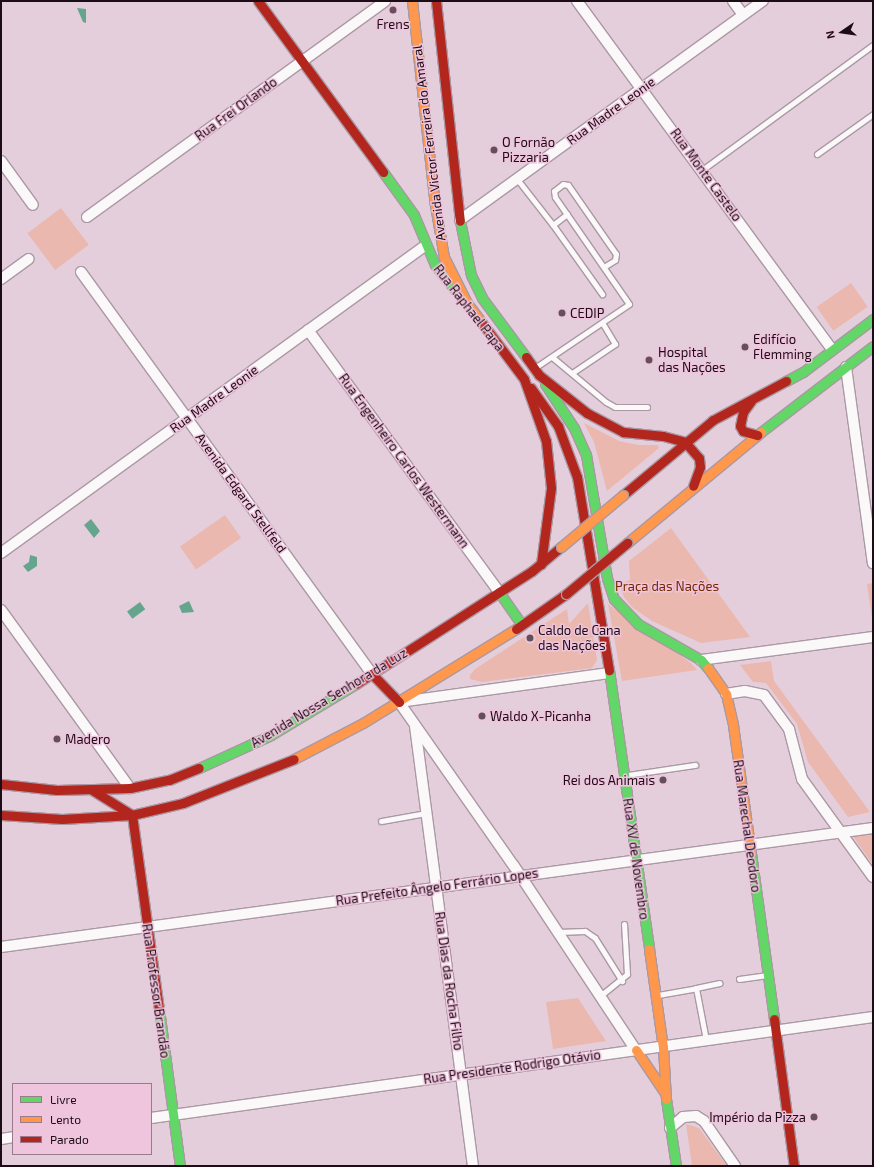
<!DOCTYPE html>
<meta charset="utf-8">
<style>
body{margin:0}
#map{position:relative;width:874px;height:1167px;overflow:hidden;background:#e5cedc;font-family:"Exo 2",sans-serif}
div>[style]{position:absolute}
.green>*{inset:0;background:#eab8ae;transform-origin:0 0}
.water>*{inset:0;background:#65a58d;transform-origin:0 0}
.roads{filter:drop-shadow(1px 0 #aa99a3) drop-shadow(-1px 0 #aa99a3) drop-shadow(0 1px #aa99a3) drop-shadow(0 -1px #aa99a3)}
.lane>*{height:5px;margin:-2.5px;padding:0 2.5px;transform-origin:2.5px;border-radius:2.5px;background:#fbf8fa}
.street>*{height:10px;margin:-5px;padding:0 5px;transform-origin:5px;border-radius:5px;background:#fbf8fa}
.fast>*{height:9px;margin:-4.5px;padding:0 4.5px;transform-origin:4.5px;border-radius:4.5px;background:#63d668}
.slow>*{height:9px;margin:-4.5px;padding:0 4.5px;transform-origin:4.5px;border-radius:4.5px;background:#ff974d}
.jam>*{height:9px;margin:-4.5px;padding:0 4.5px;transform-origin:4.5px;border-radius:4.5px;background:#b3261e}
.bridges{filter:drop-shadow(1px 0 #aa99a3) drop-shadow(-1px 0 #aa99a3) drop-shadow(0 1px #aa99a3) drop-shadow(0 -1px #aa99a3)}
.slow-bridge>*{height:9px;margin:-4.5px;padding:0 4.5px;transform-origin:4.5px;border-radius:4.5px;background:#ff974d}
.jam-bridge>*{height:9px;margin:-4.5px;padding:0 4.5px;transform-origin:4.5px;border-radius:4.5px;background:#b3261e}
.dots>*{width:11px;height:11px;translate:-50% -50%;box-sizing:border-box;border:2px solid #efc4dd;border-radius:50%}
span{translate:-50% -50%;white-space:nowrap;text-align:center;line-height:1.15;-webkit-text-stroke:3px #efc4dd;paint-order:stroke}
.poi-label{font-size:13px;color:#1b0c15}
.left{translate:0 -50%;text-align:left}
.right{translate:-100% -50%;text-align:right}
.street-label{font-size:13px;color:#1b0c15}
.park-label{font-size:13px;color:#742902}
.frame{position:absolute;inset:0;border:2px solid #1b0c15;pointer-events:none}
.legend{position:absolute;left:12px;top:1083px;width:140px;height:72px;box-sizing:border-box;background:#efc4dd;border:1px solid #9a7a8d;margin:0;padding:5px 7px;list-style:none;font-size:12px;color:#1b0c15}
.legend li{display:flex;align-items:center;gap:8px;height:20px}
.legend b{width:20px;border:1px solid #9a7a8d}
.north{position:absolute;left:822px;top:12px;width:40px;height:40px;-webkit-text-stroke:3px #efc4dd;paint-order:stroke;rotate:257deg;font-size:11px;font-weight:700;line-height:16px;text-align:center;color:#1b0c15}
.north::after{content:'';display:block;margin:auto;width:14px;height:18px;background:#1b0c15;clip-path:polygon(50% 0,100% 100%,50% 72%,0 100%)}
</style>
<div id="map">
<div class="green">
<div style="left:61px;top:208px;width:46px;height:42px;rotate:53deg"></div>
<div style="left:851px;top:283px;width:29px;height:42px;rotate:55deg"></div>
<div style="clip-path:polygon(584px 423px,619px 441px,638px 445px,658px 445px,659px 448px,607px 491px,594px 442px)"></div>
<div style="left:225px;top:515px;width:28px;height:55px;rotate:55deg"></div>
<div style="clip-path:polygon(671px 528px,750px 637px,701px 643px,652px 621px,632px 607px,624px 597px,619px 584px,630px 580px,629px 561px)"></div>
<div style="clip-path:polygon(873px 583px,873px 618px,872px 618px,867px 584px)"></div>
<div style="clip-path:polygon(588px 603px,597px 660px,592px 668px,482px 682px,470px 679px,470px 675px,475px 669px,567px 609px,569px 624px)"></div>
<div style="clip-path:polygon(608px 604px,691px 663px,697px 670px,622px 681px)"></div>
<div style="clip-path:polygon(771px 661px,774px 681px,870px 812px,848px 817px,808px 762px,797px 724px,766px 683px,753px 682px,740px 665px)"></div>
<div style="clip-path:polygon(873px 833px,873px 865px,852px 835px)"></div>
<div style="clip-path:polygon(578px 998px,606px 1041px,553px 1049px,546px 1002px)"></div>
<div style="clip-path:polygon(686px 1124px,699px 1128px,727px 1166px,692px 1166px)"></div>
</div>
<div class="water">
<div style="clip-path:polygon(77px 8px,86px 9px,86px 23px,83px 22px)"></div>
<div style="clip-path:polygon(91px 519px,100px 531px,94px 538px,84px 525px)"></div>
<div style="clip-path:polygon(30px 555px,37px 557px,37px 566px,28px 572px,23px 566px,29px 562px)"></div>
<div style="clip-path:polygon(189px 601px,194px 612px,182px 613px,179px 606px)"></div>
<div style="left:140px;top:602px;width:9px;height:16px;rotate:54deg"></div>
</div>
<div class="roads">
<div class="lane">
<div style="left:817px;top:154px;width:69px;rotate:-35.5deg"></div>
<div style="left:702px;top:170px;width:212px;rotate:-36.2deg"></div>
<div style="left:517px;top:179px;width:58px;rotate:52deg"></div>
<div style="left:567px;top:214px;width:18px;rotate:142deg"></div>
<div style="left:553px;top:225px;width:85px;rotate:54.6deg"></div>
<div style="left:552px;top:357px;width:70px;rotate:39.8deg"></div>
<div style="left:606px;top:402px;width:10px;rotate:29deg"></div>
<div style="left:615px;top:407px;width:32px"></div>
<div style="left:536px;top:367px;width:112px;rotate:-34.1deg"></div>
<div style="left:629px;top:304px;width:130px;rotate:-124.7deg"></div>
<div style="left:555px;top:197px;width:6px;rotate:-99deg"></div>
<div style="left:554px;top:191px;width:11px;rotate:-38deg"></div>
<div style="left:563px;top:184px;width:5px;rotate:11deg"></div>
<div style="left:568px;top:185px;width:84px;rotate:55.2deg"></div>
<div style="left:616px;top:254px;width:6px;rotate:99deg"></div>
<div style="left:615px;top:260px;width:13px;rotate:148deg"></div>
<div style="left:572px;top:373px;width:52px;rotate:-34deg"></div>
<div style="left:615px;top:344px;width:23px;rotate:-121deg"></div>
<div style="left:627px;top:775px;width:69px;rotate:-8.4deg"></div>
<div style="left:381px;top:821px;width:46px;rotate:-10.1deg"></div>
<div style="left:558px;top:932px;width:27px;rotate:-2deg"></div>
<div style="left:585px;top:931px;width:12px;rotate:35deg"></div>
<div style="left:595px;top:938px;width:51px;rotate:57.9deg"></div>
<div style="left:739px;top:979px;width:27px;rotate:-8deg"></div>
<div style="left:658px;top:995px;width:39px;rotate:-10deg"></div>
<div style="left:600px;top:996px;width:35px;rotate:-39deg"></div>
<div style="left:627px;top:974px;width:50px;rotate:-93.4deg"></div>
<div style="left:706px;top:1040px;width:53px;rotate:-100.9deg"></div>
<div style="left:696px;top:988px;width:24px;rotate:-12deg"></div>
</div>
<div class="street">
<div style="left:577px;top:1px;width:432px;rotate:53.8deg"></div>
<div style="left:733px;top:1px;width:17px;rotate:54deg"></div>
<div style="left:1px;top:161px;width:54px;rotate:54deg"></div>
<div style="left:87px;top:217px;width:368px;rotate:-35.9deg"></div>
<div style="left:460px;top:220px;width:374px;rotate:-35.9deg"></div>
<div style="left:81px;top:272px;width:496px;rotate:54.1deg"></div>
<div style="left:1px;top:279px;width:34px;rotate:-36deg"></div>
<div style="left:308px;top:330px;width:324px;rotate:53.9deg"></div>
<div style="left:846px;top:367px;width:198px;rotate:82.2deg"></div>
<div style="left:1px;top:553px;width:525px;rotate:-35.93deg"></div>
<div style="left:1px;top:610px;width:220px;rotate:54.1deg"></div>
<div style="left:701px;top:660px;width:174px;rotate:-7.6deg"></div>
<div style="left:609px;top:673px;width:212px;rotate:172.1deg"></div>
<div style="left:399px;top:702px;width:200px;rotate:55deg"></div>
<div style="left:514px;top:866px;width:221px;rotate:56.5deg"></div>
<div style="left:726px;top:694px;width:19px;rotate:-9deg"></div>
<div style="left:745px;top:691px;width:19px;rotate:12deg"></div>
<div style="left:764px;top:695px;width:42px;rotate:53.7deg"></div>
<div style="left:789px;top:729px;width:52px;rotate:75.4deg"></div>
<div style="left:802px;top:779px;width:121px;rotate:54.1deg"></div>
<div style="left:415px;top:726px;width:444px;rotate:82.5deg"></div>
<div style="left:1px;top:947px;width:880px;rotate:-7.77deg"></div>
<div style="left:151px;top:1118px;width:729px;rotate:-7.96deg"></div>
<div style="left:670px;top:1128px;width:17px;rotate:-40deg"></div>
<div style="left:683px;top:1117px;width:13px;rotate:-4deg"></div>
<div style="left:696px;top:1116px;width:9px;rotate:32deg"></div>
<div style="left:704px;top:1121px;width:55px;rotate:55.4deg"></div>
<div style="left:1px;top:1139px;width:12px;rotate:-9deg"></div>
</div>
<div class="fast">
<div style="left:383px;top:172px;width:53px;rotate:54.2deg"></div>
<div style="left:414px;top:215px;width:54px;rotate:67.2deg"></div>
<div style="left:435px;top:265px;width:38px;rotate:51deg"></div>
<div style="left:460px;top:221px;width:55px;rotate:78.5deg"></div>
<div style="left:471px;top:275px;width:25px;rotate:64deg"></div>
<div style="left:482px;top:298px;width:74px;rotate:53.3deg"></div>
<div style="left:786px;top:381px;width:19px;rotate:-28deg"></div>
<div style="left:803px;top:372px;width:88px;rotate:-37.1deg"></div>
<div style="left:545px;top:384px;width:53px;rotate:56.6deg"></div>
<div style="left:574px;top:428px;width:30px;rotate:66deg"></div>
<div style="left:586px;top:455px;width:125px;rotate:80.3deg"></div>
<div style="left:607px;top:578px;width:22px;rotate:72deg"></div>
<div style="left:614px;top:599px;width:35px;rotate:46deg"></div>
<div style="left:638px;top:624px;width:73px;rotate:29.7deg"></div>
<div style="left:701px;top:660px;width:11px;rotate:49deg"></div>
<div style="left:761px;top:432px;width:141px;rotate:-37.5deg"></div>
<div style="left:499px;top:592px;width:40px;rotate:55.1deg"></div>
<div style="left:609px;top:670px;width:282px;rotate:81.8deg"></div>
<div style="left:199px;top:768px;width:79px;rotate:-24.6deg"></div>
<div style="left:271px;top:735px;width:99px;rotate:-31deg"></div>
<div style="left:751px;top:853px;width:168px;rotate:82.1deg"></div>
<div style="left:159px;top:1009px;width:158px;rotate:82.4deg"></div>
<div style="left:666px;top:1099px;width:68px;rotate:81.5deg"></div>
</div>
<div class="slow">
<div style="left:412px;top:1px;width:205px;rotate:83.6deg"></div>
<div style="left:435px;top:205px;width:53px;rotate:80.2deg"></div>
<div style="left:444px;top:257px;width:51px;rotate:63.4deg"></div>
<div style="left:467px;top:303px;width:25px;rotate:53deg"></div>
<div style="left:627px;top:543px;width:174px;rotate:-39.6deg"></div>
<div style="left:708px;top:668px;width:32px;rotate:55deg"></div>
<div style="left:726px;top:694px;width:32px;rotate:77deg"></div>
<div style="left:733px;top:725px;width:129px;rotate:82deg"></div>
<div style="left:294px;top:759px;width:78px;rotate:-27.6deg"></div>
<div style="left:363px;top:723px;width:180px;rotate:-31.6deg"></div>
<div style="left:649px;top:949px;width:99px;rotate:81.9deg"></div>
<div style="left:663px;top:1047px;width:52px;rotate:86.7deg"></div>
<div style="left:636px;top:1050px;width:52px;rotate:56deg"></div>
</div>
<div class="jam">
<div style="left:258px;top:1px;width:212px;rotate:53.8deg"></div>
<div style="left:436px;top:1px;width:221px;rotate:83.8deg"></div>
<div style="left:482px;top:323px;width:70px;rotate:53.1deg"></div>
<div style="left:524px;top:379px;width:66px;rotate:70.5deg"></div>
<div style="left:546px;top:441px;width:47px;rotate:83.9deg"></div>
<div style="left:551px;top:488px;width:77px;rotate:97.5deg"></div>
<div style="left:526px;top:357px;width:22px;rotate:54deg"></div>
<div style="left:539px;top:375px;width:61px;rotate:38.4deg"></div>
<div style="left:587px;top:413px;width:41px;rotate:27.8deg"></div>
<div style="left:623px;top:432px;width:40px;rotate:5.7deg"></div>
<div style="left:663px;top:436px;width:23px;rotate:15deg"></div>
<div style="left:531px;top:388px;width:47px;rotate:54.6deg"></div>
<div style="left:558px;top:426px;width:54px;rotate:69.6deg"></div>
<div style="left:577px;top:477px;width:196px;rotate:80.6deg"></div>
<div style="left:751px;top:401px;width:14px;rotate:126deg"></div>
<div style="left:743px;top:412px;width:14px;rotate:102deg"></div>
<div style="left:740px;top:426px;width:6px;rotate:59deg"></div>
<div style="left:743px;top:431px;width:15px;rotate:16deg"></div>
<div style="left:685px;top:442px;width:21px;rotate:49deg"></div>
<div style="left:699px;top:458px;width:9px;rotate:84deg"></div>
<div style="left:700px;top:467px;width:20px;rotate:110deg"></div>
<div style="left:623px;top:495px;width:117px;rotate:-39.8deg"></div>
<div style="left:713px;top:420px;width:83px;rotate:-28.1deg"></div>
<div style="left:516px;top:629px;width:61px;rotate:-35deg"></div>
<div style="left:372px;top:674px;width:39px;rotate:46deg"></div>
<div style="left:356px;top:684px;width:209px;rotate:-32.7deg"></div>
<div style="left:532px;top:571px;width:38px;rotate:-40deg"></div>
<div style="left:1px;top:784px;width:56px;rotate:6.1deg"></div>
<div style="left:57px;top:790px;width:73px;rotate:-1.6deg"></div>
<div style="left:130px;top:788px;width:40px;rotate:-12deg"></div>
<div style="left:169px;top:780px;width:32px;rotate:-22deg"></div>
<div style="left:92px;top:790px;width:47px;rotate:32deg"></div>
<div style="left:1px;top:815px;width:61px;rotate:3.8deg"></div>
<div style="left:62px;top:819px;width:70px;rotate:-3.3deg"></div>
<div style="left:132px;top:815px;width:52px;rotate:-13.2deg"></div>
<div style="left:183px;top:803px;width:119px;rotate:-21.6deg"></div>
<div style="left:132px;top:815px;width:196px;rotate:82.1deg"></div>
<div style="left:774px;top:1019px;width:148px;rotate:82.3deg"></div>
</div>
</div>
<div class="bridges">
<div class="slow-bridge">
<div style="left:561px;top:547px;width:81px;rotate:-40deg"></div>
</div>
<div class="jam-bridge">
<div style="left:566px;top:594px;width:80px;rotate:-39.9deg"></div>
</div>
</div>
<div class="dots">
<div style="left:393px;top:10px;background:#62505b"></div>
<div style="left:494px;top:150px;background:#62505b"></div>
<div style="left:562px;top:313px;background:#62505b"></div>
<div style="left:745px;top:347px;background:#62505b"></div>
<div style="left:649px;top:360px;background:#62505b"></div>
<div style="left:530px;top:638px;background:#62505b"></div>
<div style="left:482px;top:716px;background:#62505b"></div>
<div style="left:57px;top:739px;background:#62505b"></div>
<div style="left:663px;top:780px;background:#62505b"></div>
<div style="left:814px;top:1117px;background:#62505b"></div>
</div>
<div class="poi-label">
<span style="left:393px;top:24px">Frens</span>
<span class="left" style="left:502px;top:150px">O Fornão<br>Pizzaria</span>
<span class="left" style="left:570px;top:313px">CEDIP</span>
<span class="left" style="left:753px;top:347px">Edifício<br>Flemming</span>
<span class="left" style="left:658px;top:360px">Hospital<br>das Nações</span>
<span class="left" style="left:538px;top:638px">Caldo de Cana<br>das Nações</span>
<span class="left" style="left:490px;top:716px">Waldo X-Picanha</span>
<span class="left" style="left:65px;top:739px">Madero</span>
<span class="right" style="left:655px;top:780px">Rei dos Animais</span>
<span class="right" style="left:806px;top:1117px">Império da Pizza</span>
</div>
<div class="street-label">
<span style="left:236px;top:109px;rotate:-36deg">Rua Frei Orlando</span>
<span style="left:611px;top:111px;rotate:-36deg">Rua Madre Leonie</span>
<span style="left:429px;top:143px;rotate:-97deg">Avenida Victor Ferreira do Amaral</span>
<span style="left:706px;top:175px;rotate:54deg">Rua Monte Castelo</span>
<span style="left:469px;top:308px;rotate:52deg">Rua Raphael Papa</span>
<span style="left:214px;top:399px;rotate:-36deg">Rua Madre Leonie</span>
<span style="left:404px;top:461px;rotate:54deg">Rua Engenheiro Carlos Westermann</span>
<span style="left:241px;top:493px;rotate:54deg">Avenida Edgard Stellfeld</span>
<span style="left:329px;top:698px;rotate:-31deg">Avenida Nossa Senhora da Luz</span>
<span style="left:747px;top:826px;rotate:82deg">Rua Marechal Deodoro</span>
<span style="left:636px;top:859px;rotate:82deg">Rua XV de Novembro</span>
<span style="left:437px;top:887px;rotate:-8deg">Rua Prefeito Ângelo Ferrário Lopes</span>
<span style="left:449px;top:981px;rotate:82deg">Rua Dias da Rocha Filho</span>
<span style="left:156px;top:991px;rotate:82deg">Rua Professor Brandão</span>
<span style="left:512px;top:1067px;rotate:-8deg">Rua Presidente Rodrigo Otávio</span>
</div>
<div class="park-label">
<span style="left:667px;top:586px">Praça das Nações</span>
</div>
<div class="frame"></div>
<ul class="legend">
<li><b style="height:5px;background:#63d668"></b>Livre</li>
<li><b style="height:5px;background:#ff974d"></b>Lento</li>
<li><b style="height:5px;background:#b3261e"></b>Parado</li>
</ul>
<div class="north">N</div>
</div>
